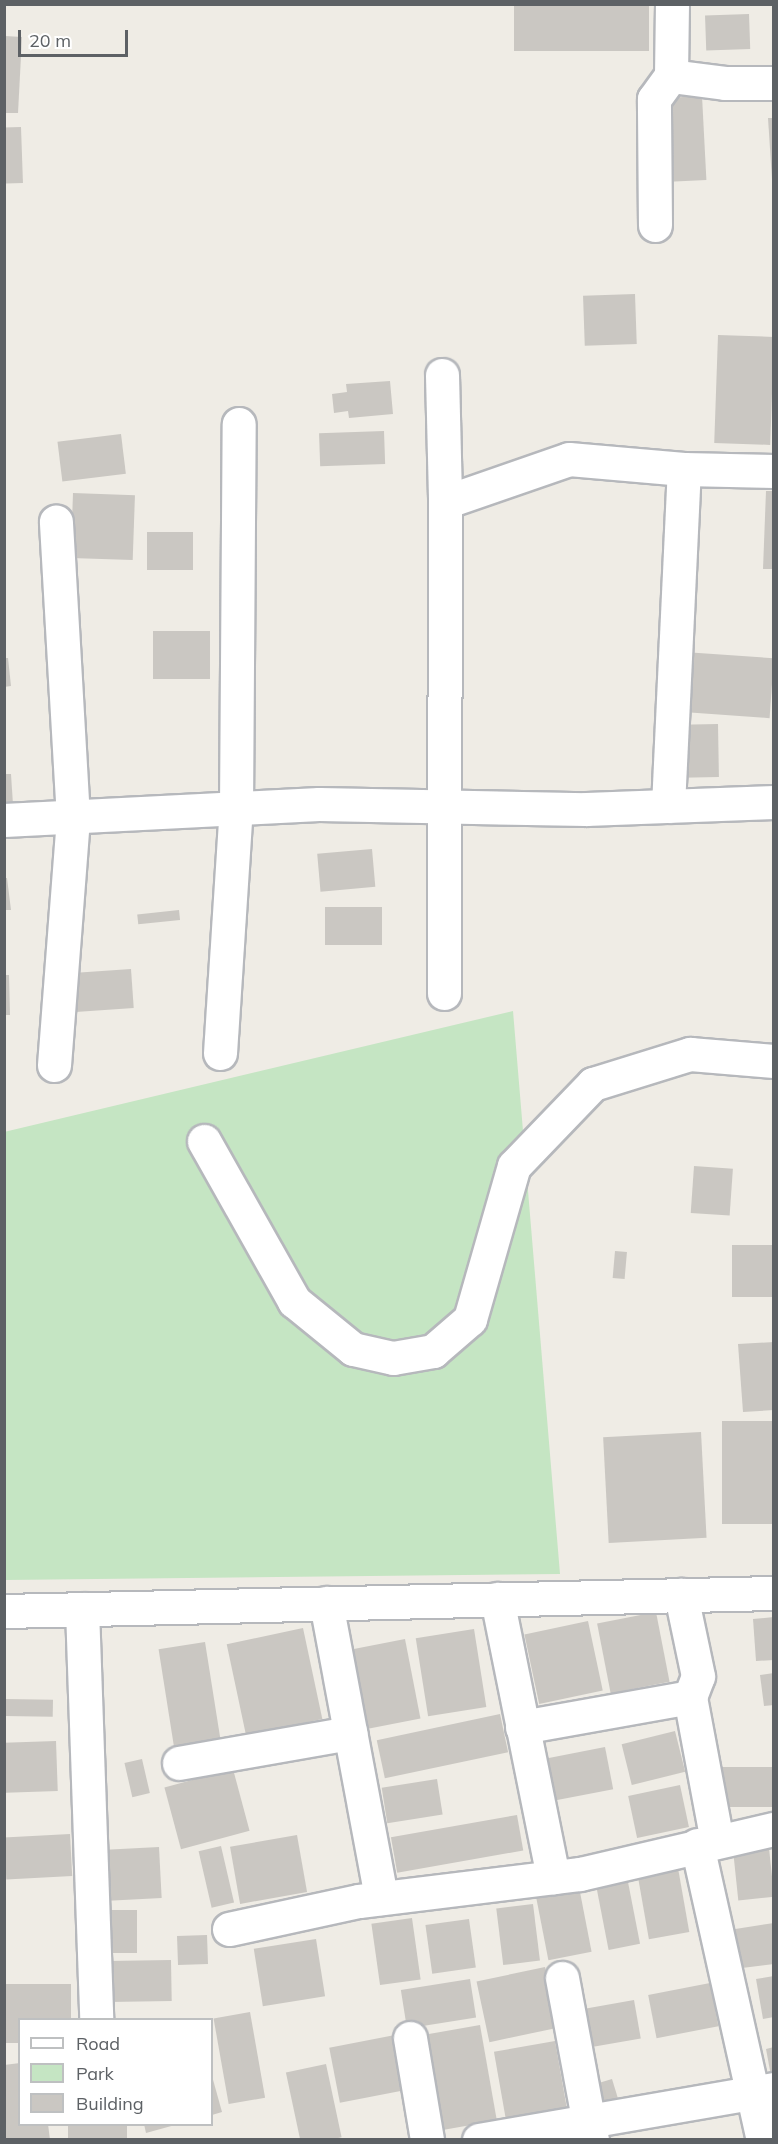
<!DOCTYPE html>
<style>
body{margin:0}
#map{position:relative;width:778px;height:2144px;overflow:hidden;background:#efece5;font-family:Mulish,sans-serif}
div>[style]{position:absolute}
.green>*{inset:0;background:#c5e5c3}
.building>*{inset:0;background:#cac7c2;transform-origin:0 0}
.roads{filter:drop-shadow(2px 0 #b6b8bc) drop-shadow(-2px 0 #b6b8bc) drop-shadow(0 2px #b6b8bc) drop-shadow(0 -2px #b6b8bc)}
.minor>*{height:33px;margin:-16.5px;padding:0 16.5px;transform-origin:16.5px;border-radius:16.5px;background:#fff}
span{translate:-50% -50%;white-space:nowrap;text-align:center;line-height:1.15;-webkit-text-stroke:6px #fff;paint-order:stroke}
.frame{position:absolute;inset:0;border:6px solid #5d6165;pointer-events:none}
.legend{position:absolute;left:18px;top:2018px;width:195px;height:108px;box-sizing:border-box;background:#fff;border:2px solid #bec0c1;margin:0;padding:8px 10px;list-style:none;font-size:18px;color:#5d6165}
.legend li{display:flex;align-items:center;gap:12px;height:30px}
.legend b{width:30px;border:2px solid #bec0c1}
.scale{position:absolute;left:18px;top:30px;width:110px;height:27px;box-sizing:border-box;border:3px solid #5d6165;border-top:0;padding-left:8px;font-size:18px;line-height:21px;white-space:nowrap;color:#5d6165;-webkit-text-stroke:4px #fff;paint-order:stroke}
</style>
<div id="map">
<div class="green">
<div style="clip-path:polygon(513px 1011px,560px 1574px,5px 1580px,4px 1132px)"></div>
</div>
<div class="building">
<div style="left:649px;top:6px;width:45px;height:135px;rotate:90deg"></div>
<div style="left:749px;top:14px;width:35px;height:44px;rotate:88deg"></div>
<div style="clip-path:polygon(5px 36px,22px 37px,18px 113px,5px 113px)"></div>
<div style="left:702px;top:96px;width:84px;height:37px;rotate:87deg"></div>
<div style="clip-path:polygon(768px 118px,774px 118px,774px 179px,772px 179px)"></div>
<div style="left:21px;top:127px;width:56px;height:17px;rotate:88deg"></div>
<div style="left:635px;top:294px;width:50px;height:52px;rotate:88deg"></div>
<div style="left:718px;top:335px;width:56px;height:108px;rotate:2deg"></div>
<div style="clip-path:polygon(390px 381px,393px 414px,349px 418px,348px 411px,334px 413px,332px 394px,347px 392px,346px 384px)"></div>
<div style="left:384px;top:431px;width:33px;height:65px;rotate:88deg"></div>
<div style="left:121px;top:434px;width:40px;height:64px;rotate:83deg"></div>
<div style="clip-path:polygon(766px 491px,774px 491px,774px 569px,763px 569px)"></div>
<div style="left:73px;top:493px;width:62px;height:65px;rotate:2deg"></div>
<div style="left:147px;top:532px;width:46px;height:38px"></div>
<div style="left:153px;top:631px;width:57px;height:48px"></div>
<div style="left:684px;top:652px;width:90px;height:60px;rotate:4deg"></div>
<div style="clip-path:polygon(4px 658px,8px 658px,11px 686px,4px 687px)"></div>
<div style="left:718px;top:724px;width:53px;height:38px;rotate:89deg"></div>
<div style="clip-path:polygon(4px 774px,11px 774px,13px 805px,4px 805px)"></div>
<div style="left:372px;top:849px;width:38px;height:55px;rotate:85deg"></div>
<div style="clip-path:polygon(4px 878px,7px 878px,11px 910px,4px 910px)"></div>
<div style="left:382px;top:907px;width:38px;height:57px;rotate:90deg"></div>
<div style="left:179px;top:910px;width:10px;height:42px;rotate:84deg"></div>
<div style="left:131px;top:969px;width:39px;height:62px;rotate:86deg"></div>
<div style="clip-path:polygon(4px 975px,9px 975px,10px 1015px,4px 1015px)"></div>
<div style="left:694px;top:1166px;width:39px;height:47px;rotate:4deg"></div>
<div style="left:774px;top:1245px;width:52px;height:42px;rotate:90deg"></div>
<div style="left:615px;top:1251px;width:12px;height:27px;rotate:5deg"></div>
<div style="clip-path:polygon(774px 1342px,774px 1410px,743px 1412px,738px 1344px)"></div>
<div style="left:774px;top:1421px;width:103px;height:52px;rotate:90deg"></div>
<div style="left:701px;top:1432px;width:106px;height:98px;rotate:87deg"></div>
<div style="left:656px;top:1612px;width:71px;height:60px;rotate:79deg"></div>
<div style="clip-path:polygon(774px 1617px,774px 1660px,756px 1661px,753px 1619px)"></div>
<div style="left:588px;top:1621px;width:71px;height:65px;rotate:78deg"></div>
<div style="left:303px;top:1628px;width:93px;height:78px;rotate:78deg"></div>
<div style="left:474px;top:1629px;width:79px;height:59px;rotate:81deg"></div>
<div style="left:405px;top:1639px;width:81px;height:56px;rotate:79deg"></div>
<div style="left:205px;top:1642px;width:98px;height:47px;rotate:81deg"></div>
<div style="clip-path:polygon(774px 1673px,774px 1705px,764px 1706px,760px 1675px)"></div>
<div style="left:4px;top:1699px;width:49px;height:17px;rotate:1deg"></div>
<div style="left:500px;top:1714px;width:39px;height:126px;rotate:78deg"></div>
<div style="left:675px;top:1731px;width:42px;height:55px;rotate:76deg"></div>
<div style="left:56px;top:1741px;width:50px;height:52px;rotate:88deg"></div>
<div style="left:605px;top:1747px;width:43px;height:65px;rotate:79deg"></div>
<div style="left:142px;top:1759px;width:35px;height:18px;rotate:77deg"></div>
<div style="left:774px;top:1767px;width:40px;height:56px;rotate:90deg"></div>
<div style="left:233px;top:1769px;width:64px;height:71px;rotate:75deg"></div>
<div style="left:437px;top:1779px;width:36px;height:56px;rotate:81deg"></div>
<div style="left:680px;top:1785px;width:43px;height:53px;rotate:78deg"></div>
<div style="left:517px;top:1815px;width:36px;height:128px;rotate:80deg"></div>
<div style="left:70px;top:1834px;width:42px;height:66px;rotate:87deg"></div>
<div style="left:297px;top:1835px;width:58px;height:68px;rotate:80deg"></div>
<div style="left:221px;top:1846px;width:58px;height:23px;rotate:77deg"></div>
<div style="left:159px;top:1847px;width:51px;height:58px;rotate:87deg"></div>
<div style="left:769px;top:1848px;width:49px;height:36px;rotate:84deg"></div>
<div style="left:678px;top:1868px;width:65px;height:41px;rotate:80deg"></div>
<div style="left:628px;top:1882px;width:63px;height:32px;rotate:79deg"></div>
<div style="left:579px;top:1887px;width:66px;height:44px;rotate:79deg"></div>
<div style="left:533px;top:1904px;width:57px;height:37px;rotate:83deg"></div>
<div style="left:107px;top:1910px;width:30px;height:43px"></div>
<div style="left:412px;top:1918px;width:62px;height:41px;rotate:82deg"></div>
<div style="left:469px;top:1919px;width:49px;height:44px;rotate:82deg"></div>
<div style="clip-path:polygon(774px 1923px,774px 1964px,734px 1969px,729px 1930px)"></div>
<div style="left:207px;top:1935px;width:29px;height:30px;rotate:88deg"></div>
<div style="left:316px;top:1939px;width:58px;height:63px;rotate:81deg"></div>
<div style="left:171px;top:1960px;width:41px;height:63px;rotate:89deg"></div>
<div style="left:545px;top:1967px;width:62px;height:70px;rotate:78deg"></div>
<div style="clip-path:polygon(774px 1976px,774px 2017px,763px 2019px,756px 1979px)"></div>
<div style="left:470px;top:1979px;width:39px;height:70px;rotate:81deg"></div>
<div style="left:710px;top:1983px;width:44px;height:63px;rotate:79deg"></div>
<div style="clip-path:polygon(4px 1984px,71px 1984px,71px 2020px,20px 2020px,20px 2043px,4px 2043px)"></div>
<div style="left:634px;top:2000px;width:39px;height:60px;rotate:80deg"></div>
<div style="left:250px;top:2012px;width:87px;height:37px;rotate:80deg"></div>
<div style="left:480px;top:2025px;width:97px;height:58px;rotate:80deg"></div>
<div style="left:395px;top:2035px;width:56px;height:67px;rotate:79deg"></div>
<div style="left:555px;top:2041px;width:69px;height:62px;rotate:80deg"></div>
<div style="clip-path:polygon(774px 2047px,774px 2076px,771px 2076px,766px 2049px)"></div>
<div style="clip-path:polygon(20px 2063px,20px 2124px,48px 2124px,50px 2140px,4px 2140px,4px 2065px)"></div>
<div style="left:326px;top:2064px;width:75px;height:41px;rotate:78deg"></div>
<div style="clip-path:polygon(212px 2076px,222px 2112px,212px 2115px)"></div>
<div style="left:612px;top:2079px;width:27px;height:14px;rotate:73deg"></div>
<div style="left:68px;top:2124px;width:59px;height:16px"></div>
<div style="clip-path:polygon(144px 2124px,175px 2124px,175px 2125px,146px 2133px)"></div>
</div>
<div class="roads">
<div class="minor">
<div style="left:672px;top:4px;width:72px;rotate:90.8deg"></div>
<div style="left:671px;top:76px;width:54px;rotate:7.4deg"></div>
<div style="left:725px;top:83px;width:49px"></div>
<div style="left:655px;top:225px;width:126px;rotate:-90.5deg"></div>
<div style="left:654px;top:99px;width:29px;rotate:-54deg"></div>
<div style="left:442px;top:375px;width:127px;rotate:88.6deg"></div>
<div style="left:668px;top:806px;width:337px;rotate:-87.3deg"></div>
<div style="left:4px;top:820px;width:315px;rotate:-2.9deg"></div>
<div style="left:319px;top:804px;width:267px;rotate:1.1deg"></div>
<div style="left:586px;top:809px;width:188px;rotate:-2.1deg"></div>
<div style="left:444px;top:993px;width:491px;rotate:-89.9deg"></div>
<div style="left:445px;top:502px;width:131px;rotate:-19.1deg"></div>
<div style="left:569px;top:459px;width:115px;rotate:5deg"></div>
<div style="left:684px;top:469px;width:90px;rotate:1.3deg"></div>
<div style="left:220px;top:1053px;width:246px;rotate:-86.3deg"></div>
<div style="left:236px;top:808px;width:384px;rotate:-89.6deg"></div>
<div style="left:54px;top:1065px;width:248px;rotate:-85.6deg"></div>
<div style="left:73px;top:818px;width:297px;rotate:-93.3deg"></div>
<div style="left:204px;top:1141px;width:184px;rotate:60.6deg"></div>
<div style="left:294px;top:1301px;width:76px;rotate:39.1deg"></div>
<div style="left:353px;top:1349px;width:41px;rotate:12.7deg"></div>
<div style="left:393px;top:1358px;width:41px;rotate:-9.9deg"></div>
<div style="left:433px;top:1351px;width:49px;rotate:-40.9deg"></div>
<div style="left:470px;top:1319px;width:159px;rotate:-74deg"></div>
<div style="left:514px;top:1166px;width:114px;rotate:-46.1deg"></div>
<div style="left:593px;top:1084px;width:102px;rotate:-17.2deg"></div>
<div style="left:690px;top:1054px;width:84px;rotate:4.8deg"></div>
<div style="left:497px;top:1599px;width:284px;rotate:78.6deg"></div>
<div style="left:326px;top:1603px;width:300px;rotate:79.4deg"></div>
<div style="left:82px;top:1609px;width:411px;rotate:88deg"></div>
<div style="left:4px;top:1611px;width:770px;rotate:-1.34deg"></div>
<div style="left:690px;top:1697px;width:147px;rotate:79.4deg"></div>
<div style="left:522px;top:1727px;width:171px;rotate:-10.1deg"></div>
<div style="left:690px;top:1697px;width:22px;rotate:-69deg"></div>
<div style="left:698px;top:1676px;width:83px;rotate:-101.9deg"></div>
<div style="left:179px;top:1763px;width:174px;rotate:-10deg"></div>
<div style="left:697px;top:1845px;width:302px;rotate:77.4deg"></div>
<div style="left:229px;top:1929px;width:133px;rotate:-12.2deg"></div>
<div style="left:359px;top:1901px;width:223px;rotate:-7deg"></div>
<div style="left:580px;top:1874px;width:199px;rotate:-13.1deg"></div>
<div style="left:562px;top:1978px;width:165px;rotate:79.5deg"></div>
<div style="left:410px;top:2038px;width:103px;rotate:80.5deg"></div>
<div style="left:479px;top:2140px;width:299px;rotate:-9.8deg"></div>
</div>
</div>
<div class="frame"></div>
<ul class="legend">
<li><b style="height:8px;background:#fff"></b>Road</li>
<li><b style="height:16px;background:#c5e5c3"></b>Park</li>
<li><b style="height:16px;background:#cac7c2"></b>Building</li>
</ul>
<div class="scale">20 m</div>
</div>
